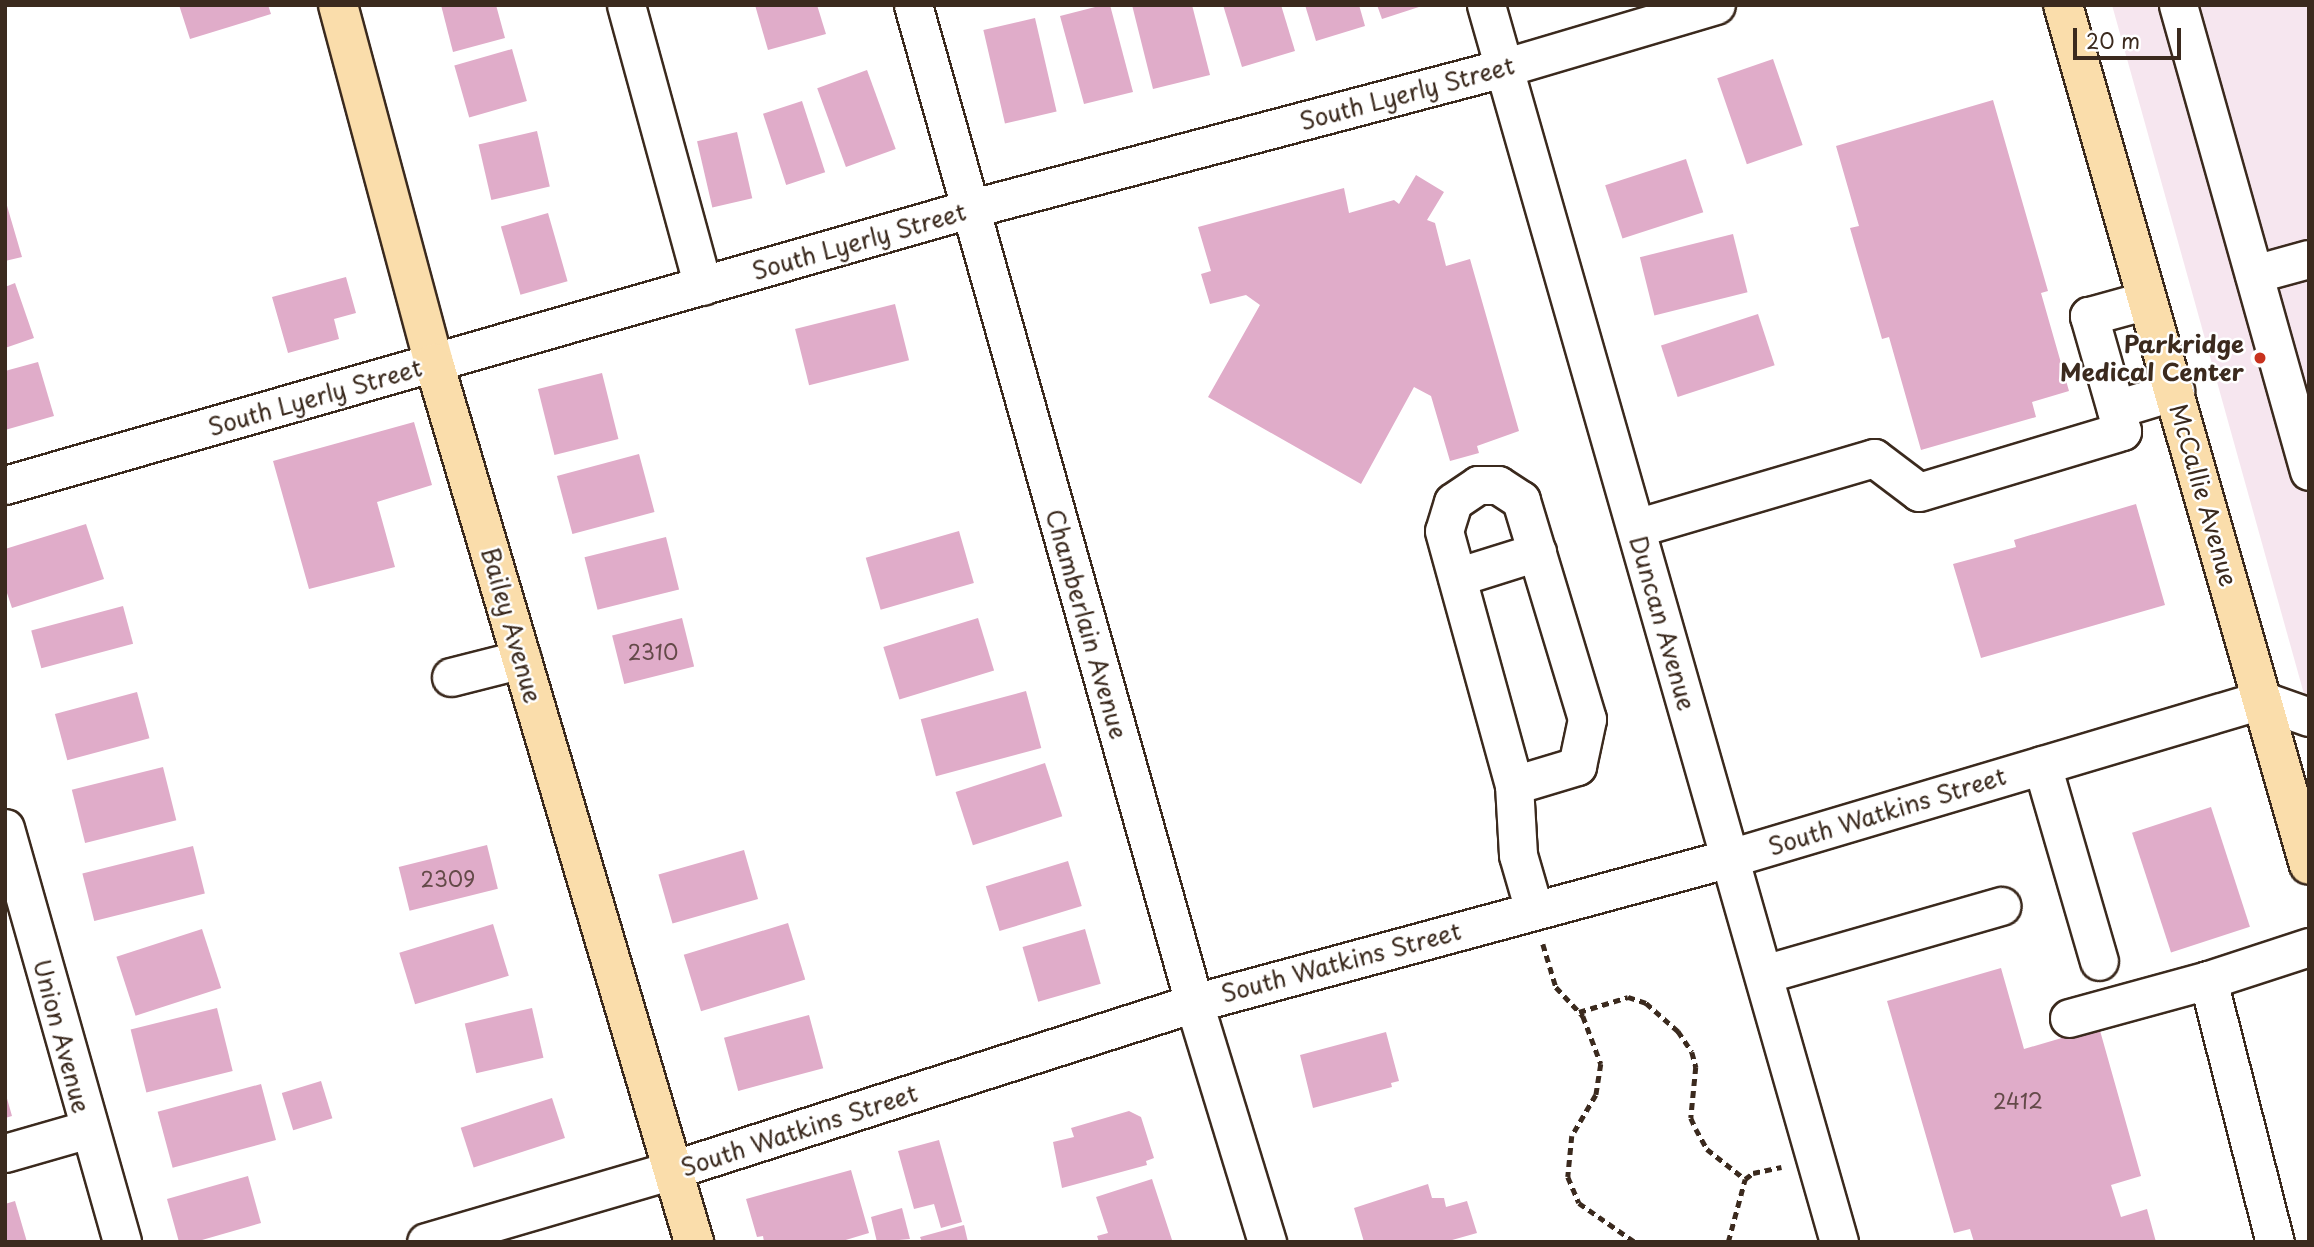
<!DOCTYPE html>
<style>
body{margin:0}
#map{position:relative;width:2314px;height:1247px;overflow:hidden;background:#fff;font-family:"Playpen Sans",sans-serif}
div>[style]{position:absolute}
.built>*{inset:0;background:#f6e6ef}
.building>*{inset:0;background:#e0acc9;transform-origin:0 0}
.path>*{height:4.5px;margin-top:-2.25px;transform-origin:0;background:repeating-linear-gradient(90deg,#3b2a1e 0 7px,transparent 0 12px)}
.roads{filter:drop-shadow(2px 0 #3b2a1e) drop-shadow(-2px 0 #3b2a1e) drop-shadow(0 2px #3b2a1e) drop-shadow(0 -2px #3b2a1e)}
.minor>*{height:37px;margin:-18.5px;padding:0 18.5px;transform-origin:18.5px;border-radius:18.5px;background:#fff}
.major>*{height:38px;margin:-19px;padding:0 19px;transform-origin:19px;border-radius:19px;background:#faddab}
.dots>*{width:19px;height:19px;translate:-50% -50%;box-sizing:border-box;border:4px solid #fff;border-radius:50%}
span{translate:-50% -50%;white-space:nowrap;text-align:center;line-height:1.15;-webkit-text-stroke:5px #fff;paint-order:stroke}
.number-label{font-size:21px;color:#644a49}
.number-label span{-webkit-text-stroke-width:0}
.street-label{font-size:24px;color:#3b2a1e}
.poi-label{font-size:24px;color:#3b2a1e;font-weight:700}
.right{translate:-100% -50%;text-align:right}
.frame{position:absolute;inset:0;border:7px solid #3b2a1e;pointer-events:none}
.scale{position:absolute;left:2073px;top:28px;width:108px;height:32px;box-sizing:border-box;border:4px solid #3b2a1e;border-top:0;padding-left:9px;font-size:21px;line-height:24px;white-space:nowrap;color:#3b2a1e;-webkit-text-stroke:5px #fff;paint-order:stroke}
</style>
<div id="map">
<div class="built">
<div style="clip-path:polygon(2112px 5px,2309px 5px,2309px 712px)"></div>
</div>
<div class="building">
<div style="clip-path:polygon(179px 5px,268px 5px,271px 14px,190px 39px)"></div>
<div style="clip-path:polygon(441px 5px,496px 5px,505px 38px,453px 52px)"></div>
<div style="clip-path:polygon(755px 5px,817px 5px,826px 34px,768px 50px)"></div>
<div style="clip-path:polygon(1103px 5px,1110px 5px,1133px 92px,1084px 104px,1060px 16px)"></div>
<div style="clip-path:polygon(1132px 5px,1192px 5px,1210px 75px,1153px 89px)"></div>
<div style="clip-path:polygon(1223px 5px,1281px 5px,1295px 51px,1242px 67px)"></div>
<div style="clip-path:polygon(1305px 5px,1359px 5px,1365px 26px,1316px 41px)"></div>
<div style="clip-path:polygon(1377px 5px,1422px 5px,1422px 6px,1382px 19px)"></div>
<div style="left:1035px;top:18px;width:96px;height:53px;rotate:77deg"></div>
<div style="left:512px;top:49px;width:54px;height:60px;rotate:74deg"></div>
<div style="left:1773px;top:59px;width:91px;height:59px;rotate:71deg"></div>
<div style="left:867px;top:70px;width:84px;height:53px;rotate:70deg"></div>
<div style="clip-path:polygon(1993px 100px,2048px 291px,2041px 293px,2069px 391px,2032px 402px,2036px 417px,1921px 450px,1889px 337px,1882px 339px,1850px 228px,1859px 226px,1836px 146px)"></div>
<div style="left:802px;top:101px;width:75px;height:41px;rotate:72deg"></div>
<div style="left:537px;top:131px;width:57px;height:60px;rotate:77deg"></div>
<div style="left:737px;top:132px;width:68px;height:41px;rotate:77deg"></div>
<div style="left:1686px;top:159px;width:56px;height:85px;rotate:72deg"></div>
<div style="clip-path:polygon(1416px 175px,1444px 192px,1427px 220px,1435px 223px,1446px 266px,1470px 259px,1519px 431px,1477px 446px,1479px 453px,1450px 461px,1431px 396px,1414px 387px,1361px 484px,1208px 397px,1260px 305px,1246px 295px,1210px 304px,1201px 274px,1211px 271px,1198px 227px,1344px 188px,1349px 213px,1394px 200px,1399px 204px)"></div>
<div style="clip-path:polygon(5px 199px,22px 257px,5px 261px)"></div>
<div style="left:548px;top:213px;width:71px;height:49px;rotate:74deg"></div>
<div style="left:1733px;top:234px;width:60px;height:96px;rotate:76deg"></div>
<div style="clip-path:polygon(346px 277px,356px 313px,334px 319px,339px 339px,288px 353px,272px 297px)"></div>
<div style="clip-path:polygon(15px 283px,34px 338px,5px 348px,5px 287px)"></div>
<div style="left:895px;top:304px;width:58px;height:103px;rotate:76deg"></div>
<div style="left:1758px;top:314px;width:54px;height:102px;rotate:72deg"></div>
<div style="clip-path:polygon(38px 362px,54px 416px,5px 430px,5px 371px)"></div>
<div style="left:602px;top:373px;width:68px;height:66px;rotate:76deg"></div>
<div style="clip-path:polygon(414px 422px,432px 485px,377px 502px,395px 567px,309px 589px,273px 461px)"></div>
<div style="left:639px;top:454px;width:60px;height:85px;rotate:75deg"></div>
<div style="clip-path:polygon(2136px 504px,2165px 605px,1981px 658px,1953px 564px,2016px 547px,2014px 540px)"></div>
<div style="clip-path:polygon(86px 524px,104px 579px,12px 608px,5px 587px,5px 549px)"></div>
<div style="left:959px;top:531px;width:54px;height:97px;rotate:74deg"></div>
<div style="left:666px;top:537px;width:54px;height:84px;rotate:76deg"></div>
<div style="left:123px;top:606px;width:39px;height:95px;rotate:75deg"></div>
<div style="left:682px;top:618px;width:50px;height:72px;rotate:76deg"></div>
<div style="left:978px;top:618px;width:55px;height:99px;rotate:73deg"></div>
<div style="left:1026px;top:691px;width:59px;height:109px;rotate:75deg"></div>
<div style="left:137px;top:692px;width:48px;height:85px;rotate:75deg"></div>
<div style="left:1045px;top:763px;width:56px;height:94px;rotate:72deg"></div>
<div style="left:163px;top:767px;width:55px;height:94px;rotate:76deg"></div>
<div style="left:2211px;top:807px;width:126px;height:83px;rotate:72deg"></div>
<div style="left:487px;top:845px;width:45px;height:91px;rotate:76deg"></div>
<div style="left:193px;top:846px;width:49px;height:114px;rotate:76deg"></div>
<div style="left:744px;top:850px;width:51px;height:89px;rotate:74deg"></div>
<div style="left:1068px;top:861px;width:47px;height:86px;rotate:73deg"></div>
<div style="left:788px;top:923px;width:59px;height:109px;rotate:73deg"></div>
<div style="left:493px;top:924px;width:54px;height:98px;rotate:73deg"></div>
<div style="left:202px;top:929px;width:62px;height:90px;rotate:72deg"></div>
<div style="left:1085px;top:929px;width:57px;height:65px;rotate:74deg"></div>
<div style="clip-path:polygon(2001px 968px,2024px 1049px,2099px 1027px,2141px 1176px,2111px 1185px,2121px 1217px,2147px 1209px,2156px 1242px,1974px 1242px,1970px 1229px,1954px 1233px,1887px 1001px)"></div>
<div style="left:217px;top:1008px;width:65px;height:89px;rotate:76deg"></div>
<div style="left:532px;top:1008px;width:51px;height:69px;rotate:77deg"></div>
<div style="left:809px;top:1015px;width:55px;height:88px;rotate:75deg"></div>
<div style="clip-path:polygon(1386px 1032px,1399px 1081px,1391px 1083px,1392px 1087px,1313px 1108px,1300px 1055px)"></div>
<div style="left:321px;top:1081px;width:39px;height:41px;rotate:73deg"></div>
<div style="left:261px;top:1084px;width:58px;height:107px;rotate:75deg"></div>
<div style="clip-path:polygon(6px 1095px,12px 1116px,5px 1118px,5px 1096px)"></div>
<div style="left:552px;top:1098px;width:42px;height:96px;rotate:72deg"></div>
<div style="clip-path:polygon(1129px 1111px,1141px 1117px,1154px 1158px,1146px 1161px,1147px 1165px,1062px 1188px,1053px 1142px,1074px 1137px,1071px 1128px)"></div>
<div style="clip-path:polygon(939px 1140px,962px 1222px,941px 1228px,934px 1204px,914px 1209px,898px 1151px)"></div>
<div style="clip-path:polygon(851px 1170px,869px 1233px,839px 1242px,764px 1242px,763px 1236px,757px 1237px,746px 1199px)"></div>
<div style="clip-path:polygon(248px 1176px,261px 1223px,195px 1242px,179px 1242px,167px 1199px)"></div>
<div style="clip-path:polygon(1152px 1179px,1172px 1240px,1099px 1242px,1097px 1236px,1108px 1233px,1096px 1197px)"></div>
<div style="clip-path:polygon(1428px 1184px,1432px 1198px,1444px 1198px,1446px 1207px,1467px 1201px,1477px 1233px,1445px 1242px,1364px 1242px,1354px 1208px)"></div>
<div style="clip-path:polygon(15px 1201px,27px 1242px,5px 1242px,5px 1204px)"></div>
<div style="clip-path:polygon(902px 1208px,910px 1239px,877px 1242px,871px 1217px)"></div>
<div style="clip-path:polygon(964px 1225px,968px 1242px,922px 1242px,920px 1237px)"></div>
</div>
<div class="path">
<div style="left:1543px;top:944px;width:45px;rotate:73.2deg"></div>
<div style="left:1556px;top:987px;width:40px;rotate:47deg"></div>
<div style="left:1583px;top:1016px;width:51px;rotate:69.4deg"></div>
<div style="left:1601px;top:1064px;width:31px;rotate:99deg"></div>
<div style="left:1596px;top:1095px;width:48px;rotate:120.3deg"></div>
<div style="left:1572px;top:1136px;width:41px;rotate:95.6deg"></div>
<div style="left:1568px;top:1177px;width:28px;rotate:67deg"></div>
<div style="left:1579px;top:1203px;width:68px;rotate:34.9deg"></div>
<div style="left:1579px;top:1012px;width:51px;rotate:-17deg"></div>
<div style="left:1628px;top:997px;width:19px;rotate:18deg"></div>
<div style="left:1646px;top:1003px;width:43px;rotate:41.2deg"></div>
<div style="left:1678px;top:1031px;width:25px;rotate:56deg"></div>
<div style="left:1692px;top:1052px;width:16px;rotate:75deg"></div>
<div style="left:1696px;top:1067px;width:51px;rotate:95.6deg"></div>
<div style="left:1691px;top:1118px;width:12px;rotate:66deg"></div>
<div style="left:1696px;top:1129px;width:23px;rotate:61deg"></div>
<div style="left:1707px;top:1149px;width:48px;rotate:38.3deg"></div>
<div style="left:1728px;top:1242px;width:65px;rotate:-74.9deg"></div>
<div style="left:1745px;top:1179px;width:10px;rotate:-37deg"></div>
<div style="left:1753px;top:1173px;width:29px;rotate:-12deg"></div>
</div>
<div class="roads">
<div class="minor">
<div style="left:626px;top:5px;width:291px;rotate:74.7deg"></div>
<div style="left:913px;top:5px;width:1037px;rotate:74.27deg"></div>
<div style="left:1194px;top:1003px;width:250px;rotate:73deg"></div>
<div style="left:1486px;top:5px;width:1286px;rotate:74.07deg"></div>
<div style="left:2178px;top:5px;width:484px;rotate:74.3deg"></div>
<div style="left:2254px;top:274px;width:57px;rotate:-15.3deg"></div>
<div style="left:2116px;top:409px;width:62px;rotate:-17deg"></div>
<div style="left:5px;top:485px;width:1003px;rotate:-15.98deg"></div>
<div style="left:969px;top:209px;width:552px;rotate:-14.79deg"></div>
<div style="left:1503px;top:68px;width:222px;rotate:-16.5deg"></div>
<div style="left:1636px;top:528px;width:248px;rotate:-16.4deg"></div>
<div style="left:1874px;top:458px;width:56px;rotate:37.1deg"></div>
<div style="left:1919px;top:492px;width:212px;rotate:-16.7deg"></div>
<div style="left:2122px;top:431px;width:120px;rotate:-106deg"></div>
<div style="left:2089px;top:316px;width:60px;rotate:-15.4deg"></div>
<div style="left:1457px;top:577px;width:84px;rotate:-17.4deg"></div>
<div style="left:451px;top:677px;width:73px;rotate:-14.2deg"></div>
<div style="left:2042px;top:765px;width:204px;rotate:73.8deg"></div>
<div style="left:1514px;top:785px;width:66px;rotate:-16.8deg"></div>
<div style="left:1577px;top:766px;width:48px;rotate:-78deg"></div>
<div style="left:1587px;top:719px;width:229px;rotate:-106.8deg"></div>
<div style="left:1521px;top:500px;width:27px;rotate:-147deg"></div>
<div style="left:1498px;top:485px;width:20px;rotate:180deg"></div>
<div style="left:1478px;top:485px;width:30px;rotate:146deg"></div>
<div style="left:1453px;top:502px;width:30px;rotate:107deg"></div>
<div style="left:1444px;top:531px;width:263px;rotate:74.6deg"></div>
<div style="left:1514px;top:785px;width:70px;rotate:86.7deg"></div>
<div style="left:1518px;top:855px;width:57px;rotate:73.8deg"></div>
<div style="left:5px;top:828px;width:430px;rotate:74.2deg"></div>
<div style="left:1764px;top:974px;width:247px;rotate:-16deg"></div>
<div style="left:2208px;top:980px;width:106px;rotate:-18.1deg"></div>
<div style="left:2069px;top:1018px;width:144px;rotate:-15.3deg"></div>
<div style="left:2208px;top:980px;width:270px;rotate:75.7deg"></div>
<div style="left:5px;top:1153px;width:86px;rotate:-16.1deg"></div>
<div style="left:426px;top:1242px;width:256px;rotate:-16.3deg"></div>
<div style="left:672px;top:1170px;width:548px;rotate:-17.74deg"></div>
<div style="left:1194px;top:1003px;width:555px;rotate:-15.14deg"></div>
<div style="left:1730px;top:858px;width:554px;rotate:-16.57deg"></div>
<div style="left:2261px;top:700px;width:51px;rotate:19.5deg"></div>
</div>
<div class="major">
<div style="left:338px;top:5px;width:371px;rotate:75deg"></div>
<div style="left:434px;top:363px;width:917px;rotate:73.52deg"></div>
<div style="left:2063px;top:5px;width:894px;rotate:74.04deg"></div>
</div>
</div>
<div class="dots">
<div style="left:2260px;top:358px;background:#c8321e"></div>
</div>
<div class="number-label">
<span style="left:653px;top:651px">2310</span>
<span style="left:448px;top:878px">2309</span>
<span style="left:2018px;top:1100px">2412</span>
</div>
<div class="street-label">
<span style="left:1407px;top:93px;rotate:-15deg">South Lyerly Street</span>
<span style="left:859px;top:241px;rotate:-16deg">South Lyerly Street</span>
<span style="left:315px;top:397px;rotate:-16deg">South Lyerly Street</span>
<span style="left:2204px;top:495px;rotate:74deg">McCallie Avenue</span>
<span style="left:1663px;top:623px;rotate:74deg">Duncan Avenue</span>
<span style="left:1087px;top:624px;rotate:74deg">Chamberlain Avenue</span>
<span style="left:512px;top:625px;rotate:74deg">Bailey Avenue</span>
<span style="left:1887px;top:811px;rotate:-17deg">South Watkins Street</span>
<span style="left:1341px;top:962px;rotate:-15deg">South Watkins Street</span>
<span style="left:62px;top:1036px;rotate:75deg">Union Avenue</span>
<span style="left:799px;top:1130px;rotate:-18deg">South Watkins Street</span>
</div>
<div class="poi-label">
<span class="right" style="left:2244px;top:358px">Parkridge<br>Medical Center</span>
</div>
<div class="frame"></div>
<div class="scale">20 m</div>
</div>
